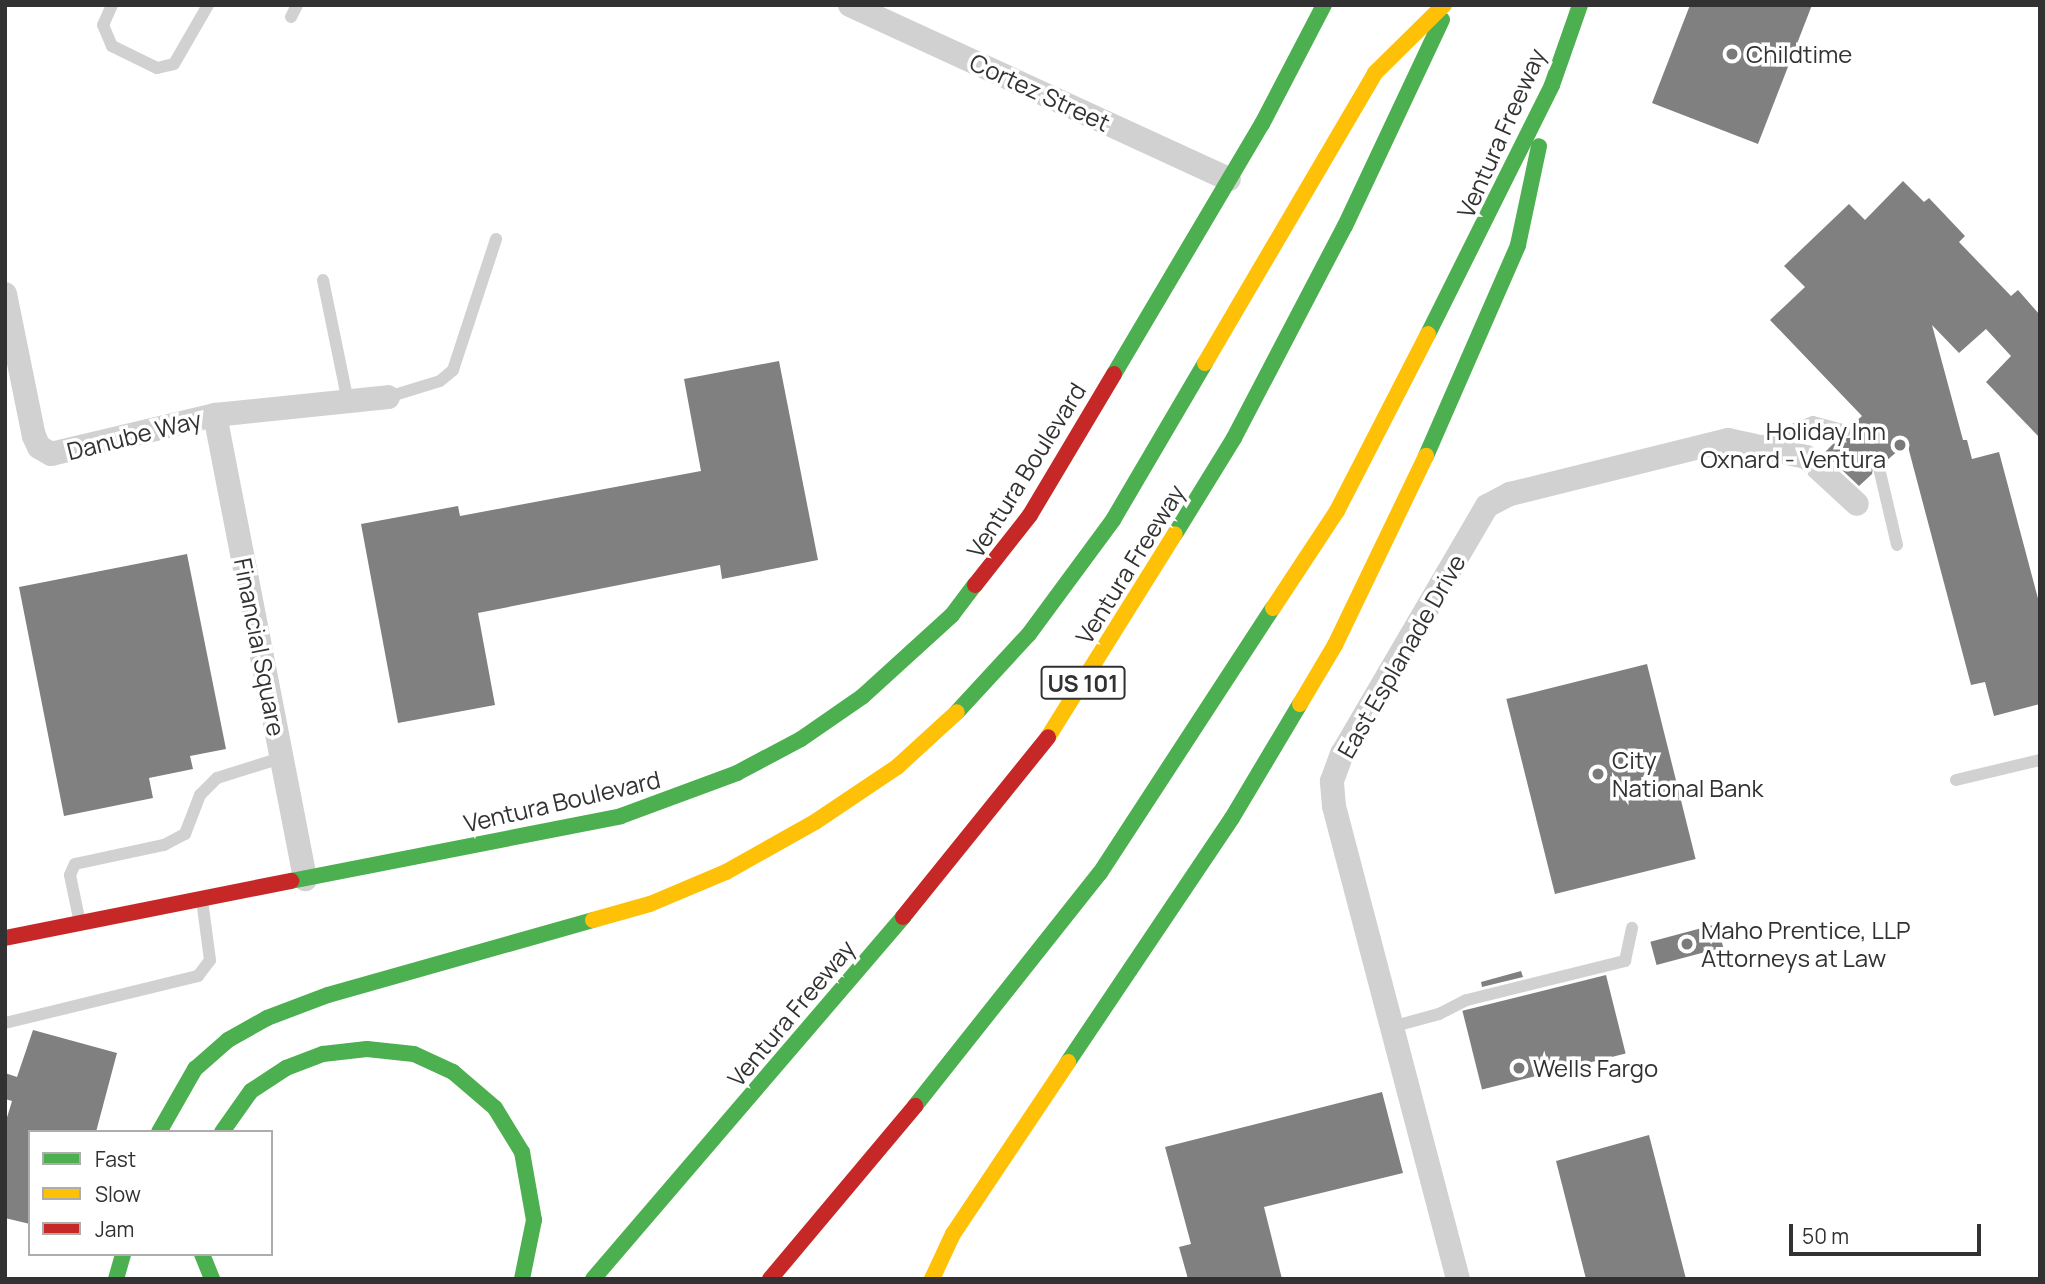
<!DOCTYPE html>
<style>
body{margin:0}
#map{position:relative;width:2045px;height:1284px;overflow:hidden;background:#fff;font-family:Manrope,sans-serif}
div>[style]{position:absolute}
.building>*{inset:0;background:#808080;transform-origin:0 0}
.lane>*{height:12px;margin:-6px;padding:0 6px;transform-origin:6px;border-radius:6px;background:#d1d1d1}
.street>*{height:24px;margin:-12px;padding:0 12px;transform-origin:12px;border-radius:12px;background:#d1d1d1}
.fast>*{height:16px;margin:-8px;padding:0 8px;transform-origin:8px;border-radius:8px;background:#4caf50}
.slow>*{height:16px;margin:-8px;padding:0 8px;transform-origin:8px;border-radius:8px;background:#ffc107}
.jam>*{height:16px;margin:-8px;padding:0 8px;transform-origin:8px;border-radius:8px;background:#c62828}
.dots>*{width:19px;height:19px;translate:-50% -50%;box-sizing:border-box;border:4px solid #fff;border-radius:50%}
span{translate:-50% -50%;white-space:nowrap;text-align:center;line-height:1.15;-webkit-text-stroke:7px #fff;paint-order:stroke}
.shield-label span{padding:2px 5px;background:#fff;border:2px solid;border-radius:5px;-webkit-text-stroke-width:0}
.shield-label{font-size:23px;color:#323232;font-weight:700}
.poi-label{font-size:24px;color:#323232}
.left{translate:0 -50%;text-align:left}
.right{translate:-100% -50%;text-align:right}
.street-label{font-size:24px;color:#323232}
.frame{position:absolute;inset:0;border:7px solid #323232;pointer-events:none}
.legend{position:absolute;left:28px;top:1130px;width:245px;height:126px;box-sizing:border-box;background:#fff;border:2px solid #adadad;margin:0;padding:9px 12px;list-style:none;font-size:21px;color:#323232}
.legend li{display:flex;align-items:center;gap:14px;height:35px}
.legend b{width:35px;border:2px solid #adadad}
.scale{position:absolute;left:1789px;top:1224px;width:192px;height:32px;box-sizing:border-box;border:4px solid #323232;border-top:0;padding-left:9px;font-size:21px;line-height:24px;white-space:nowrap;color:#323232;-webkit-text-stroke:5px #fff;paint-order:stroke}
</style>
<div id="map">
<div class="building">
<div style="clip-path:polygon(1690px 5px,1812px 5px,1758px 144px,1652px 103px)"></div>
<div style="clip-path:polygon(1903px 181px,1924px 202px,1929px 198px,1965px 236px,1959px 242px,2011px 296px,2018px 290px,2040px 315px,2040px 438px,1986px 382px,2011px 356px,1986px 329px,1959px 353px,1932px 325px,1963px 440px,1967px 440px,1972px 459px,1999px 452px,2040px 606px,2040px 704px,1994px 716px,1985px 682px,1971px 685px,1907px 443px,1885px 462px,1874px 461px,1872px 474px,1859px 486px,1824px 453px,1839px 438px,1852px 438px,1852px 425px,1862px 416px,1770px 320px,1805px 287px,1784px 266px,1849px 204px,1865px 220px)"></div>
<div style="clip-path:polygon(779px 361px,818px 560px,722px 579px,720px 565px,478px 613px,495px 705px,398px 723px,361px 524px,458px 506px,460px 516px,701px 471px,684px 379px)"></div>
<div style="clip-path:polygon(187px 554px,226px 749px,190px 756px,193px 769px,149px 778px,153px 798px,64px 816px,19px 587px)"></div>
<div style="left:1647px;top:664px;width:201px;height:145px;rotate:76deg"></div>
<div style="left:1717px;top:924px;width:24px;height:69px;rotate:75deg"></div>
<div style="clip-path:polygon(1521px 971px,1523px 977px,1482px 987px,1481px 982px)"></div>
<div style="left:1606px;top:975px;width:81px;height:148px;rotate:76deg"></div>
<div style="clip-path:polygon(33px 1030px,117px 1053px,96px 1132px,30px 1132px,30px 1224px,5px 1218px,5px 1124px,12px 1101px,5px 1099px,5px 1073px,17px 1077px)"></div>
<div style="clip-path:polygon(1382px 1092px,1403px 1173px,1264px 1207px,1282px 1279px,1188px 1279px,1179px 1247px,1191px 1244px,1165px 1147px)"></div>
<div style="clip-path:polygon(1649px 1135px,1686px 1279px,1586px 1279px,1556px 1161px)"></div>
</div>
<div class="lane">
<div style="left:112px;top:5px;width:22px;rotate:114deg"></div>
<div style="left:103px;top:25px;width:23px;rotate:67deg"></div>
<div style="left:112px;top:46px;width:50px;rotate:26.1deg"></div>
<div style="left:157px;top:68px;width:17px;rotate:-13deg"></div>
<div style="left:174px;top:64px;width:68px;rotate:-60deg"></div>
<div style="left:291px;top:17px;width:13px;rotate:-63deg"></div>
<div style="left:323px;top:280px;width:125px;rotate:78.4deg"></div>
<div style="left:388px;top:397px;width:54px;rotate:-17.1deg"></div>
<div style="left:440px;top:381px;width:17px;rotate:-40deg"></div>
<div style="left:453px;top:370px;width:138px;rotate:-71.8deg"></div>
<div style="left:1756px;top:444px;width:61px;rotate:-21.1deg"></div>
<div style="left:1813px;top:422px;width:34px;rotate:15deg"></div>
<div style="left:1879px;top:468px;width:79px;rotate:76.8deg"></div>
<div style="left:1956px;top:780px;width:86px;rotate:-13.4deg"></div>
<div style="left:80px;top:923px;width:49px;rotate:-101.8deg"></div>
<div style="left:70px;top:875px;width:12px;rotate:-66deg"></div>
<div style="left:75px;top:864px;width:91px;rotate:-12.1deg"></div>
<div style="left:164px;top:845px;width:24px;rotate:-28deg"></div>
<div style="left:185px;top:834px;width:42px;rotate:-69deg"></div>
<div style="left:200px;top:795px;width:24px;rotate:-45deg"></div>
<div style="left:217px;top:778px;width:67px;rotate:-17.4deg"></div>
<div style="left:5px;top:1023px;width:199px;rotate:-13.7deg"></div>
<div style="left:198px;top:976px;width:20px;rotate:-53deg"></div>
<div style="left:210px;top:960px;width:61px;rotate:-97.6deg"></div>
<div style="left:1395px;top:1026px;width:46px;rotate:-15.3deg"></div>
<div style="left:1439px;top:1014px;width:31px;rotate:-27deg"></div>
<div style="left:1467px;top:1000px;width:163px;rotate:-13.9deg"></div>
<div style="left:1625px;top:961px;width:34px;rotate:-78deg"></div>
</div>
<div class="street">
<div style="left:850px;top:5px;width:417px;rotate:24.7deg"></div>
<div style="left:5px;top:294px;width:145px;rotate:78.5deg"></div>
<div style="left:34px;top:436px;width:12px;rotate:66deg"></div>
<div style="left:39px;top:447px;width:14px;rotate:30deg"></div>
<div style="left:51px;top:454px;width:169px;rotate:-13.4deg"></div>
<div style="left:215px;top:415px;width:174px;rotate:-5.9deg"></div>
<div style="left:215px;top:415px;width:473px;rotate:79deg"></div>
<div style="left:1458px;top:1279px;width:489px;rotate:-104.7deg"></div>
<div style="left:1334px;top:806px;width:25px;rotate:-95deg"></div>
<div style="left:1332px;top:781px;width:29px;rotate:-70deg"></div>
<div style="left:1342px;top:754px;width:287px;rotate:-59.7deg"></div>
<div style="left:1487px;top:506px;width:26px;rotate:-28deg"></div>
<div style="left:1510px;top:494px;width:225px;rotate:-13.9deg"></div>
<div style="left:1728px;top:440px;width:80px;rotate:12.3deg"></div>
<div style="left:1806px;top:457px;width:69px;rotate:42.7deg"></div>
</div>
<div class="fast">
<div style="left:1428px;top:334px;width:278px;rotate:-63.5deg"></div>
<div style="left:1552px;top:85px;width:85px;rotate:-70.7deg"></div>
<div style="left:1114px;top:374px;width:291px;rotate:-59.4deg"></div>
<div style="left:1262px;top:124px;width:134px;rotate:-62.5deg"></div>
<div style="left:1426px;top:456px;width:230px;rotate:-66.4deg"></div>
<div style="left:1518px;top:245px;width:101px;rotate:-78deg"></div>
<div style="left:1175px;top:534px;width:113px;rotate:-58.4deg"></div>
<div style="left:1234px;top:438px;width:239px;rotate:-62.4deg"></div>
<div style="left:1345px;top:226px;width:228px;rotate:-64.8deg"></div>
<div style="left:957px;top:712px;width:106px;rotate:-47.3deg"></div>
<div style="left:1029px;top:634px;width:142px;rotate:-53.6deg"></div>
<div style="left:1113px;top:520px;width:182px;rotate:-59.6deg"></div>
<div style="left:291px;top:881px;width:336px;rotate:-11.1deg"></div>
<div style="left:621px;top:816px;width:124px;rotate:-20.3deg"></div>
<div style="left:737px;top:773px;width:72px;rotate:-28deg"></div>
<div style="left:801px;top:739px;width:75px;rotate:-34.7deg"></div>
<div style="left:863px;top:696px;width:120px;rotate:-42.3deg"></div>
<div style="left:952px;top:615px;width:38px;rotate:-53deg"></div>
<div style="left:1068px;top:1062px;width:294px;rotate:-56.1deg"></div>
<div style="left:1232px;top:818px;width:133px;rotate:-59.2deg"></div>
<div style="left:915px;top:1106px;width:298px;rotate:-51.6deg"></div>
<div style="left:1100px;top:873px;width:316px;rotate:-56.9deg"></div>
<div style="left:159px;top:1132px;width:73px;rotate:-60.3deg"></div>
<div style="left:195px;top:1069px;width:44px;rotate:-41.3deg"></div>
<div style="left:228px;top:1040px;width:45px;rotate:-29.4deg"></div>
<div style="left:267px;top:1018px;width:65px;rotate:-20.7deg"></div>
<div style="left:328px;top:995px;width:275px;rotate:-15.8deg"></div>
<div style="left:222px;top:1132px;width:50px;rotate:-54.7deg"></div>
<div style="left:251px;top:1091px;width:42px;rotate:-33.3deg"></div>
<div style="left:286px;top:1068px;width:40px;rotate:-21deg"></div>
<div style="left:323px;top:1054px;width:44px;rotate:-6.5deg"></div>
<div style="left:367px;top:1049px;width:47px;rotate:6.1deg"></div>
<div style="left:414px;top:1054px;width:43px;rotate:24.8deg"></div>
<div style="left:453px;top:1072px;width:55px;rotate:40.6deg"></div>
<div style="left:495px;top:1108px;width:52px;rotate:58.5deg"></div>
<div style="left:522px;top:1152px;width:69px;rotate:80deg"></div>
<div style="left:534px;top:1220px;width:60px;rotate:101.5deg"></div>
<div style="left:202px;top:1254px;width:27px;rotate:68deg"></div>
<div style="left:116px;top:1279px;width:26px;rotate:-74deg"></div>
<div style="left:593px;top:1279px;width:477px;rotate:-49.4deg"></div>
</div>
<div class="slow">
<div style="left:1205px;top:363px;width:336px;rotate:-59.6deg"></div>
<div style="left:1375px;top:73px;width:97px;rotate:-44.6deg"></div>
<div style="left:1273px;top:608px;width:116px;rotate:-56.6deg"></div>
<div style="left:1337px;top:511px;width:199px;rotate:-62.8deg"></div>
<div style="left:1300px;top:704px;width:69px;rotate:-59.3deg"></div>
<div style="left:1335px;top:645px;width:210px;rotate:-64.3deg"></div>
<div style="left:1048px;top:737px;width:239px;rotate:-58deg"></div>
<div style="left:593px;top:920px;width:59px;rotate:-15.7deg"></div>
<div style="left:650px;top:904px;width:82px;rotate:-22.8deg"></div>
<div style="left:726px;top:872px;width:102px;rotate:-29.3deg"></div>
<div style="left:815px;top:822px;width:99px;rotate:-33.9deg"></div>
<div style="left:897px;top:767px;width:81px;rotate:-42.5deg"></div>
<div style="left:932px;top:1279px;width:50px;rotate:-65deg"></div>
<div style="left:953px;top:1234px;width:207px;rotate:-56.2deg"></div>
</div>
<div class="jam">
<div style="left:975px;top:585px;width:89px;rotate:-51.8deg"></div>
<div style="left:1030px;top:515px;width:164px;rotate:-59.2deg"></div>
<div style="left:903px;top:917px;width:231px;rotate:-51.1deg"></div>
<div style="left:5px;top:938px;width:292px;rotate:-11.3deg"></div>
<div style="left:770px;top:1279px;width:226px;rotate:-50deg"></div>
</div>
<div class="dots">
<div style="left:1732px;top:54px;background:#7a7a7a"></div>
<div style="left:1900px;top:445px;background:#7a7a7a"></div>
<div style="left:1598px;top:774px;background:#7a7a7a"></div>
<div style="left:1687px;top:944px;background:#7a7a7a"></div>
<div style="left:1519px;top:1068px;background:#7a7a7a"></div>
</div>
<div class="shield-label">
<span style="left:1083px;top:683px">US 101</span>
</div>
<div class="poi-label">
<span class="left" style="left:1746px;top:54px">Childtime</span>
<span class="right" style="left:1886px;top:445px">Holiday Inn<br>Oxnard - Ventura</span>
<span class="left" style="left:1612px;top:774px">City<br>National Bank</span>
<span class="left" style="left:1701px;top:944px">Maho Prentice, LLP<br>Attorneys at Law</span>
<span class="left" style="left:1533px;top:1068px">Wells Fargo</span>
</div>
<div class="street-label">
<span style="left:1040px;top:92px;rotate:25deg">Cortez Street</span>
<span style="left:1501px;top:133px;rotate:-66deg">Ventura Freeway</span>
<span style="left:134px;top:435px;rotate:-14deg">Danube Way</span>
<span style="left:1026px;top:470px;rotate:-58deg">Ventura Boulevard</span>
<span style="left:1130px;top:564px;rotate:-58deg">Ventura Freeway</span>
<span style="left:260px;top:647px;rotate:79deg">Financial Square</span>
<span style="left:1401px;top:656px;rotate:-60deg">East Esplanade Drive</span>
<span style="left:562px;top:801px;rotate:-13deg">Ventura Boulevard</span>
<span style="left:791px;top:1013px;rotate:-50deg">Ventura Freeway</span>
</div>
<div class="frame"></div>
<ul class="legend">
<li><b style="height:9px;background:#4caf50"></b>Fast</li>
<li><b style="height:9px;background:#ffc107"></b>Slow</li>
<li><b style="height:9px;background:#c62828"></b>Jam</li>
</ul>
<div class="scale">50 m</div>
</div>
